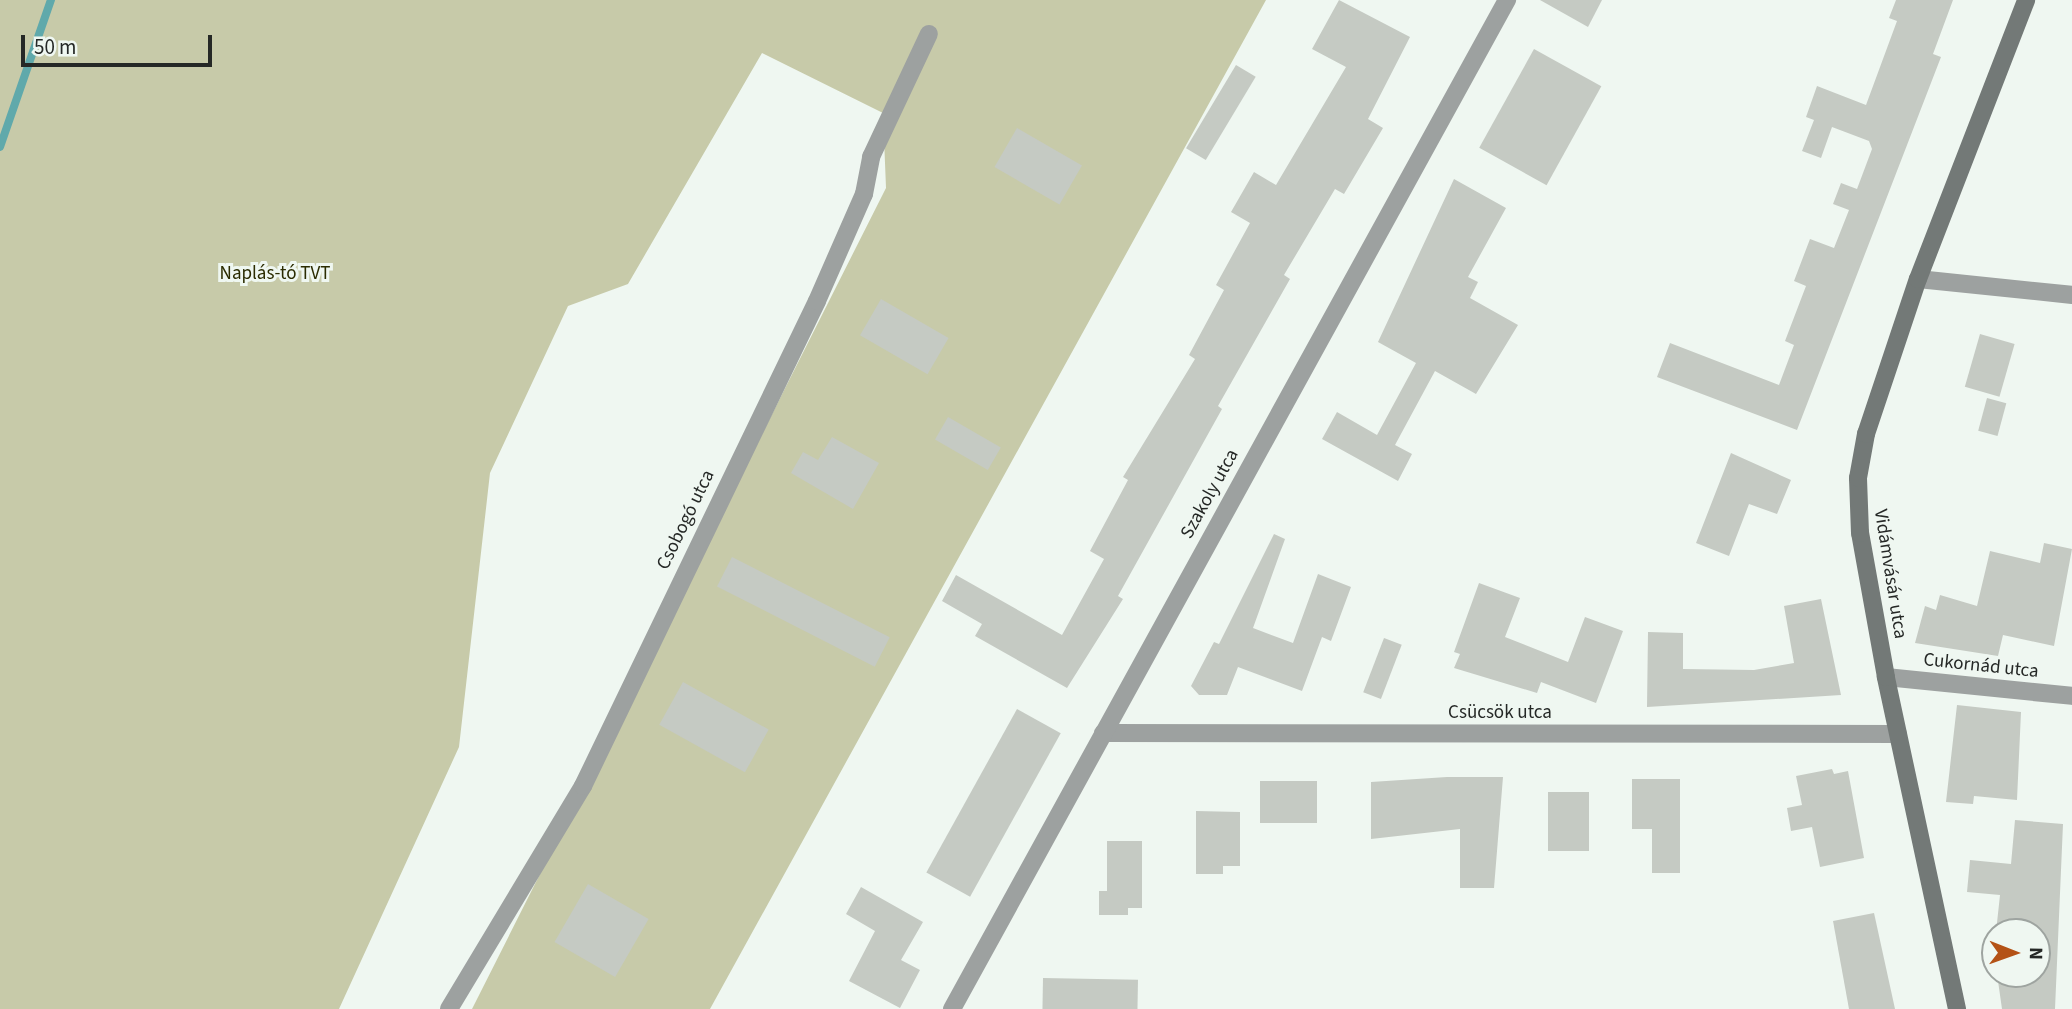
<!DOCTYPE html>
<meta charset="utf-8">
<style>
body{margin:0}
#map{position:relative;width:2072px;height:1009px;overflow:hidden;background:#eff7f1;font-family:"Source Sans 3",sans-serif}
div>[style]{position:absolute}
.green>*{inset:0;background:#c7caa9}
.stream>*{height:8px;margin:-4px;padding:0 4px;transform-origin:4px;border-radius:4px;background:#60a9ab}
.building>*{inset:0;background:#c5cac3;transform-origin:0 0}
.minor>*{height:18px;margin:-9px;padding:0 9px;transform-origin:9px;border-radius:9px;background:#9da1a0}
.secondary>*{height:18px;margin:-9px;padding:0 9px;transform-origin:9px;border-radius:9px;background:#737977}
span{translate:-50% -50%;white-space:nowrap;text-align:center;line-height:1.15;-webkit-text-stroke:6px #eff7f1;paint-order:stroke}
.park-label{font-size:19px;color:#2b2c01}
.street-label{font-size:19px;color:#252826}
.north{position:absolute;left:1981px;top:918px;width:70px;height:70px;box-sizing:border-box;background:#eff7f1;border:2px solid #9ea4a0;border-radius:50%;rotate:91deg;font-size:19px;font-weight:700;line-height:28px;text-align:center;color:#252826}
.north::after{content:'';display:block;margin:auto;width:24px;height:32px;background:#b45216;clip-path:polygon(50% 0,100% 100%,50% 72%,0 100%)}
.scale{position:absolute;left:21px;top:35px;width:191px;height:32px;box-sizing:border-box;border:4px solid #252826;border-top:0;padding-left:9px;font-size:21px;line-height:24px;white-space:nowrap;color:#252826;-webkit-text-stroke:5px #eff7f1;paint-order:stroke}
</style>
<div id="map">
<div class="green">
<div style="clip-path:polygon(0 0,1266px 0,710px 1009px,472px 1009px,886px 188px,883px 113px,762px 53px,628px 284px,568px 306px,490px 473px,459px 747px,339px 1009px,0 1009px)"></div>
</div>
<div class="stream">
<div style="left:0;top:147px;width:156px;rotate:-70.9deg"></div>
</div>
<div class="building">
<div style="clip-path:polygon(1339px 0,1410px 37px,1368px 119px,1383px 128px,1344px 194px,1335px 189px,1284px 275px,1290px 279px,1218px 406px,1222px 409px,1118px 596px,1123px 599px,1067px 688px,975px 636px,982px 624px,942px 601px,956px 575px,1062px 635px,1104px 559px,1090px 551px,1128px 480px,1123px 477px,1195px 359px,1189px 355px,1224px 290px,1216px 285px,1250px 223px,1231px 212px,1254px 172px,1276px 185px,1346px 67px,1312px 49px)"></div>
<div style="clip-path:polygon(1540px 0,1602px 0,1588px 27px)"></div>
<div style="clip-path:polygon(1896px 0,1953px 0,1933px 54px,1941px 57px,1797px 430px,1657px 377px,1670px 343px,1779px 385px,1794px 345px,1785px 341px,1806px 286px,1794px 281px,1810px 239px,1834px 248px,1849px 210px,1833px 204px,1841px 183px,1857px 189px,1872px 149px,1869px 141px,1832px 127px,1821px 158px,1802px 151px,1814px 120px,1806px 117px,1817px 86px,1866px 105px,1897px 21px,1889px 18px)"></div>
<div style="left:1534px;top:49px;width:77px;height:113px;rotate:29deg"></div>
<div style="left:1236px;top:65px;width:23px;height:97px;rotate:31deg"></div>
<div style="left:1017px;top:128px;width:75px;height:45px;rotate:30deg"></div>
<div style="clip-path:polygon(1454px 179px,1506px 208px,1468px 277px,1478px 282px,1470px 298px,1518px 325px,1476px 394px,1435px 371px,1395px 445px,1412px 454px,1398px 481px,1322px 439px,1337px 412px,1377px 435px,1416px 363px,1378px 342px)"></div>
<div style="left:881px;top:299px;width:78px;height:42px;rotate:30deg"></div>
<div style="left:1980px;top:334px;width:36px;height:55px;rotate:16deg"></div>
<div style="left:1987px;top:398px;width:20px;height:34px;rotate:15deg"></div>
<div style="left:948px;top:417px;width:61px;height:26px;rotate:30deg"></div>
<div style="clip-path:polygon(832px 437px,879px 463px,853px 509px,791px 473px,803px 452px,818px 460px)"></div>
<div style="clip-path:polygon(1731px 453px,1791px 480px,1777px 514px,1749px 504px,1729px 556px,1696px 543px)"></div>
<div style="clip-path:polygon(1274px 534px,1285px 539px,1253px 628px,1293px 643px,1318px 574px,1351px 587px,1331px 641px,1322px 637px,1302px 691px,1238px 667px,1227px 695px,1199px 695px,1191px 686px,1214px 642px,1219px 644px)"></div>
<div style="clip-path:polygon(2044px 543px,2072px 549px,2054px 646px,2003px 635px,1998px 656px,1915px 643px,1925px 606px,1936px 610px,1940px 595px,1977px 606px,1990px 551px,2040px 563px)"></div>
<div style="left:732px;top:557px;width:177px;height:33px;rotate:27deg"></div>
<div style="clip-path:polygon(1479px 583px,1520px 598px,1505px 637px,1568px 662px,1585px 617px,1623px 631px,1596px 703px,1541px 682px,1537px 693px,1454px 668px,1460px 654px,1454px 652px)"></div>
<div style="clip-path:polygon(1821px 599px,1841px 695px,1647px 707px,1648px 632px,1683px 633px,1683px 669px,1754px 670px,1794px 663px,1784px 606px)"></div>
<div style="left:1384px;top:638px;width:19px;height:58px;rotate:21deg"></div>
<div style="left:683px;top:682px;width:98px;height:49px;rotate:29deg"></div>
<div style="clip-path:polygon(1957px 705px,2021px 712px,2017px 800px,1974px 796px,1973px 804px,1946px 802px)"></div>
<div style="left:1017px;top:709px;width:50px;height:187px;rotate:29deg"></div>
<div style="clip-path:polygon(1832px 769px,1834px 774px,1848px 771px,1864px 858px,1820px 867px,1812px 827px,1791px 831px,1787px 808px,1802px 805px,1796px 776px)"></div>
<div style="clip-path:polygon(1447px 777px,1503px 777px,1494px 888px,1460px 888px,1460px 829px,1371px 839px,1371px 782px)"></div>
<div style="clip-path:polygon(1632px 779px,1680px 779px,1680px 873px,1652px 873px,1652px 829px,1632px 829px)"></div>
<div style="left:1260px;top:781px;width:57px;height:42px"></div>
<div style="left:1548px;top:792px;width:41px;height:59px"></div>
<div style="clip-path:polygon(1196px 811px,1240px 812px,1240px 866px,1223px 866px,1223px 874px,1196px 874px)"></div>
<div style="clip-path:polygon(2015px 820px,2063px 824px,2055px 1009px,2002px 1009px,1997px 974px,2037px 974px,2037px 932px,1996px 932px,2000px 895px,1967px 892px,1970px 860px,2011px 864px)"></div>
<div style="clip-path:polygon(1107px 841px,1142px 841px,1142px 908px,1128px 908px,1128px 915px,1099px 915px,1099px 891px,1107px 891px)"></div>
<div style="left:588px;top:884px;width:70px;height:67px;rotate:30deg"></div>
<div style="clip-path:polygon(861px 887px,923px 922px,901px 960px,920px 970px,900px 1008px,849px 981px,875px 931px,846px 914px)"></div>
<div style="clip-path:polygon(1874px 913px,1895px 1009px,1849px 1009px,1833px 921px)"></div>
<div style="left:1043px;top:978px;width:95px;height:31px;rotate:1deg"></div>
</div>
<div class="minor">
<div style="left:1918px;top:279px;width:155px;rotate:5.9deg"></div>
<div style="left:1886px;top:677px;width:187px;rotate:5.8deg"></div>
<div style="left:1103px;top:733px;width:795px;rotate:0.07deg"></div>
<div style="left:449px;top:1009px;width:260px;rotate:-59deg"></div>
<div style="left:583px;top:786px;width:538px;rotate:-64.24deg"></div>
<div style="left:817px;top:301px;width:117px;rotate:-66.3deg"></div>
<div style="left:864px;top:194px;width:38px;rotate:-79deg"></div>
<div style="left:871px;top:157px;width:136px;rotate:-64.8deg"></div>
<div style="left:952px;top:1009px;width:1152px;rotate:-61.19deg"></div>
</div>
<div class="secondary">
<div style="left:1957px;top:1009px;width:340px;rotate:-102.1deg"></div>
<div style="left:1886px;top:677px;width:146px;rotate:-100.2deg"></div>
<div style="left:1860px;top:533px;width:55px;rotate:-92.1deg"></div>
<div style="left:1858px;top:478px;width:45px;rotate:-79.7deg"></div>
<div style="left:1866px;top:434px;width:163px;rotate:-71.5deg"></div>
<div style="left:1918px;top:279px;width:299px;rotate:-68.8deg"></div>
</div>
<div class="park-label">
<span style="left:275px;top:274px">Naplás-tó TVT</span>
</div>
<div class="street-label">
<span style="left:1210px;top:494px;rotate:-61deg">Szakoly utca</span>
<span style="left:686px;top:520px;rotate:-64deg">Csobogó utca</span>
<span style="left:1890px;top:574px;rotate:81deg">Vidámvásár utca</span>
<span style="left:1981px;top:666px;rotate:6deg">Cukornád utca</span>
<span style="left:1500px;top:713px">Csücsök utca</span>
</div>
<div class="north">N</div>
<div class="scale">50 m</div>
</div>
